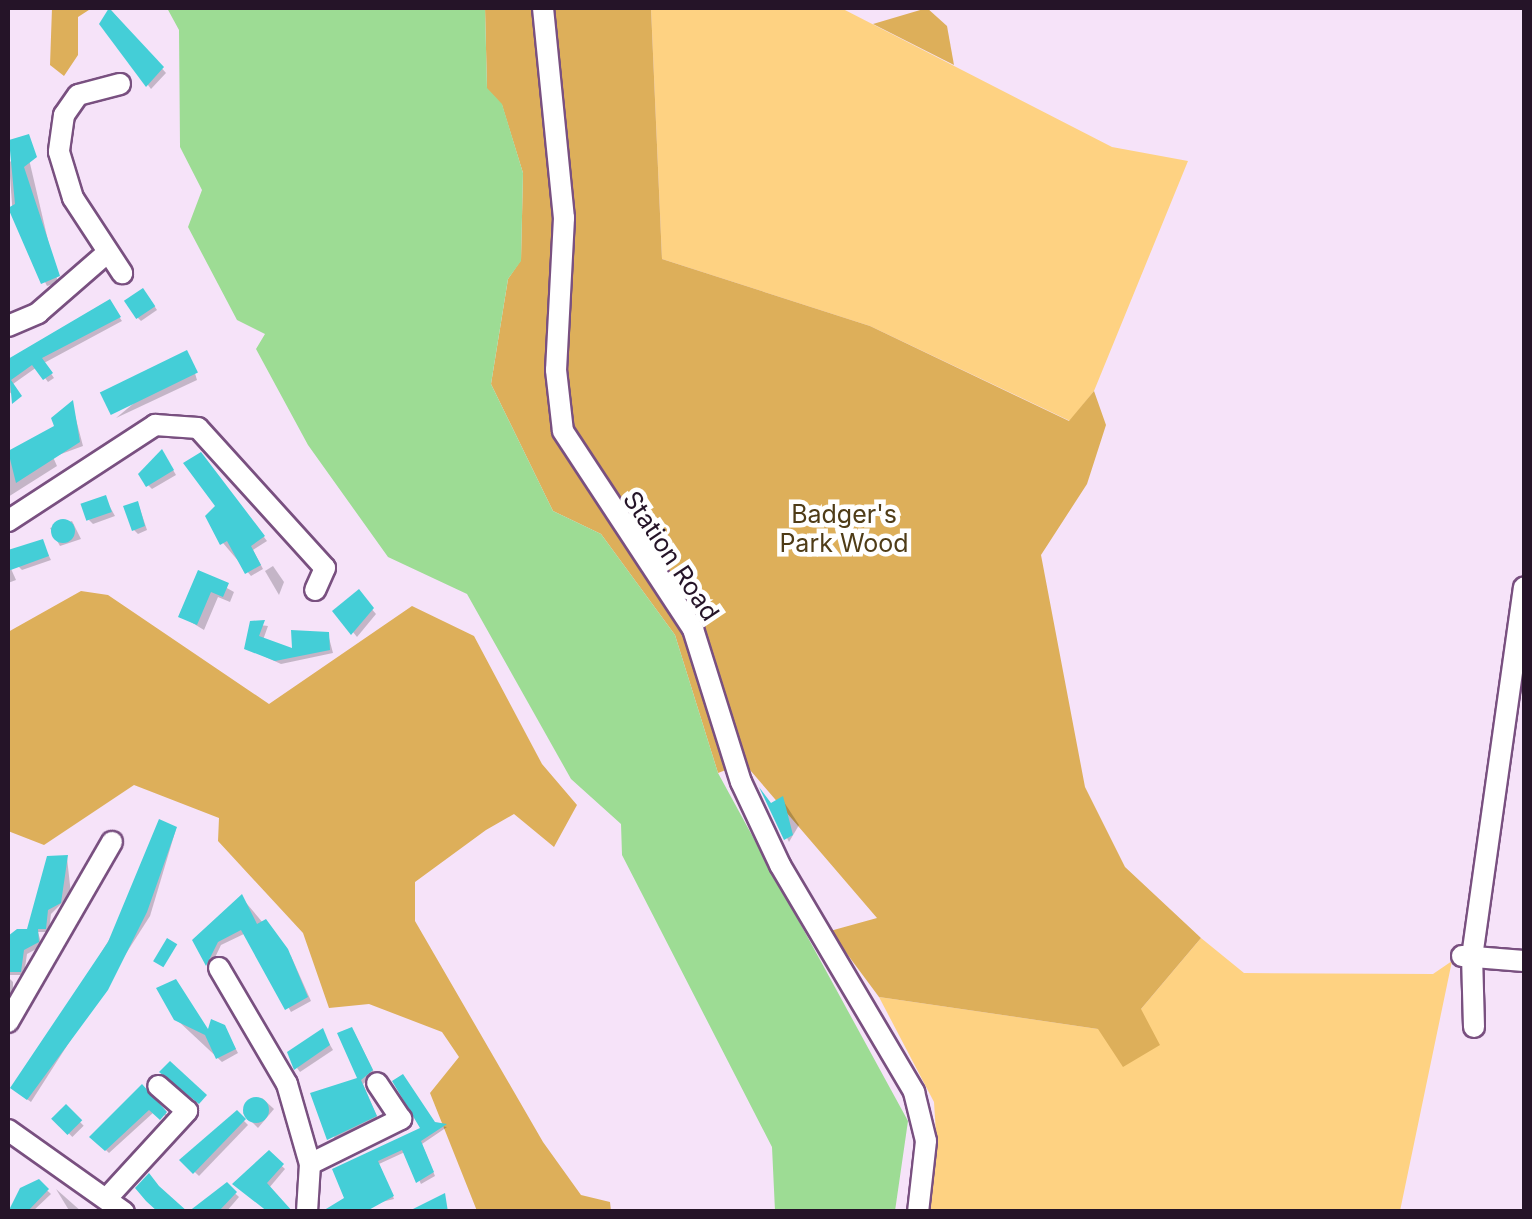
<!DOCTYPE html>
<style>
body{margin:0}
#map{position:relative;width:1532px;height:1219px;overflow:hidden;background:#f6e3f9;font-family:Inter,sans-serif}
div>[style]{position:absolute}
.green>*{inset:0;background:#fed282}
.forest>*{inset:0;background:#ddaf5a}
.water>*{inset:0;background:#9ddc94}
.shadow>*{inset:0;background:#0003;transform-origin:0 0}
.building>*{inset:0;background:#44ced7;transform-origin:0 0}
.round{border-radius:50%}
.roads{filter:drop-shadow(2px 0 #795080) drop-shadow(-2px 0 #795080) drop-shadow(0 2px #795080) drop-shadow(0 -2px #795080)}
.minor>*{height:20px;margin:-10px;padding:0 10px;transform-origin:10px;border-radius:10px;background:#fff}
span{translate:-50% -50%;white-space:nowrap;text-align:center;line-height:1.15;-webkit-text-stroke:9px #fff;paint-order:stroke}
.park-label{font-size:25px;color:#4f3c17}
.street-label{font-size:25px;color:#251428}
.frame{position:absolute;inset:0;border:10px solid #251428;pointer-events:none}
</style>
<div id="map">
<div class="green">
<div style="clip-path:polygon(651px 8px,841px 8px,1112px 147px,1188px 161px,1094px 391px,1070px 421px,870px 326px,662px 259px)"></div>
<div style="clip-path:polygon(1201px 938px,1244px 973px,1433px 974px,1452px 961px,1400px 1211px,924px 1211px,937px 1150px,934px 1102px,879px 997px,1098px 1029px,1141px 1009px)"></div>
</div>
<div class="forest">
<div style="clip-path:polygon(52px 8px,92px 8px,78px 17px,78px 55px,64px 76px,50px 65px)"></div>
<div style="clip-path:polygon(485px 8px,651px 8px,662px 259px,870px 326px,1069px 421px,1094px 391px,1106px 425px,1087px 484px,1041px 555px,1085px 787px,1125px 867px,1201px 938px,1141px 1009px,1160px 1045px,1123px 1067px,1098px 1029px,879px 997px,830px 931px,877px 918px,744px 763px,718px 773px,675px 635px,601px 534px,553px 511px,491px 384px,508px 279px,521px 260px,523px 173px,502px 105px,487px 89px)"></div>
<div style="clip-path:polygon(927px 8px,947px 26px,954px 65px,873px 24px)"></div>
<div style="clip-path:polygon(81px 591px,108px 595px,269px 704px,412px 606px,474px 636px,542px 764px,577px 805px,554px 847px,514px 814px,486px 830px,415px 882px,415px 921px,543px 1142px,581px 1195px,610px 1202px,611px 1211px,477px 1211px,430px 1093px,459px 1057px,442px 1032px,369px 1004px,329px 1008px,303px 933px,218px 841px,219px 818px,134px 785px,44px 845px,8px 831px,8px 632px)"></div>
</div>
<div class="water">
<div style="clip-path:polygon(167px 8px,485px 8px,487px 88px,502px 104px,523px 173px,521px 261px,508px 279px,491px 384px,553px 511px,601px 534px,675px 635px,718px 773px,908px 1121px,895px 1211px,775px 1211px,772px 1147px,622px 855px,621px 824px,571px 779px,467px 594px,388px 557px,308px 445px,256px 349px,265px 334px,237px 320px,188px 227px,202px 190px,180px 147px,179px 30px)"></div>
</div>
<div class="shadow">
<div style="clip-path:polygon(111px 10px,166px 73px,151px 89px,102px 24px)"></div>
<div style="clip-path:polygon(28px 155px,58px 283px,47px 286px,13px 218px,9px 162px)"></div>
<div style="clip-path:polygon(147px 295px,157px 310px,141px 321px,137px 317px)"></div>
<div style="clip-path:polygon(109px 302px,122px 321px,44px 363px,54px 378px,48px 382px,37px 367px,13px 384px,17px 398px,8px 391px,8px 361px)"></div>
<div style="clip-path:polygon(190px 357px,197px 380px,116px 418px)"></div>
<div style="clip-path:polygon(72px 404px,83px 446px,53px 457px,57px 466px,8px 497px,8px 456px,57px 427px)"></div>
<div style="clip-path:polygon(165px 456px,176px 475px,152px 489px,148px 485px)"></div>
<div style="clip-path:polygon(205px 459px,267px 541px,253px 550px,263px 569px,251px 576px,223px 543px)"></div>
<div style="clip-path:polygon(105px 498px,115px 516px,93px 524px,89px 520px)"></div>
<div style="clip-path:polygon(138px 503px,147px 530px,138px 534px,134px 530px)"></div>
<div style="clip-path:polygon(72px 521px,81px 539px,60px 546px,50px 528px)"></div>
<div style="clip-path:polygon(42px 542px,51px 560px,22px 570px,18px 566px)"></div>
<div style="clip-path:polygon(8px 562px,16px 580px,8px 583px)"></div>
<div style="clip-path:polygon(273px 566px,284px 582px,279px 595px,265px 571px)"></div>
<div style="clip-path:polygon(200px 573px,234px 592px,230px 602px,218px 597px,204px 630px,181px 616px)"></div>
<div style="clip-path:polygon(358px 593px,376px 614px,357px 637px,336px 611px)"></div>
<div style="clip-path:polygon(252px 624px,268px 626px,263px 640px,295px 652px,328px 634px,333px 653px,281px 664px,246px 648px)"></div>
<div style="clip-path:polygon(782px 799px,799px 825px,789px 842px,771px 806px)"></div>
<div style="clip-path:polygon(176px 829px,150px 916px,31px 1102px,17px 1092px)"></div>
<div style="clip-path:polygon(67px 858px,71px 894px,51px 914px,49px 932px,38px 932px,42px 946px,27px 954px,24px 975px,9px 975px,9px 938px,30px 928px)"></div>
<div style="clip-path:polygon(242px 898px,291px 956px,311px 1001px,291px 1012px,246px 933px,221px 945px,210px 968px,195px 940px)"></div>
<div style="clip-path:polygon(9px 978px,13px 982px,13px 993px,8px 993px)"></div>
<div style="clip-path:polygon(176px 1019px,209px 1032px,224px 1027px,238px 1053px,222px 1062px)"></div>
<div style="clip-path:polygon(322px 1031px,333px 1050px,300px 1072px,297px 1068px)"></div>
<div style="clip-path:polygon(354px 1032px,375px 1074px,363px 1084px,378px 1119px,332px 1142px,360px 1079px)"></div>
<div style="clip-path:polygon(142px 1088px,169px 1117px,154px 1112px,109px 1153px,92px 1137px)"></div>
<div style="clip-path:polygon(262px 1098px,274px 1109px,258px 1128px,243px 1113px)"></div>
<div style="left:66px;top:1108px;width:25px;height:16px;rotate:45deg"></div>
<div style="clip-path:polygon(237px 1114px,248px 1125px,199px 1176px,182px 1160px)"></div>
<div style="clip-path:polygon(435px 1125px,447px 1127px,422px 1144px,435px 1176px,421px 1184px,405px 1152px,379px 1164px,394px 1199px,341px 1212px,347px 1200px,335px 1170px)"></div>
<div style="clip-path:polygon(269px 1154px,285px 1169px,269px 1188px,236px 1184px)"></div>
<div style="clip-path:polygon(39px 1183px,51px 1194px,32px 1212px,8px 1212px)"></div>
<div style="clip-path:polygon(226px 1185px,239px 1197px,226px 1212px,192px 1212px)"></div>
<div style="clip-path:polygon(56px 1189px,82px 1212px,70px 1212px)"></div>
</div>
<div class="building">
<div style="clip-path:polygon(109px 8px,164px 67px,146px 87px,99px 24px)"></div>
<div style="clip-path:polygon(29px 134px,37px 157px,24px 167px,60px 276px,41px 284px,8px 208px,15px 204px,9px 140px)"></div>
<div style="left:143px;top:288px;width:22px;height:23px;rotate:56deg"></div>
<div style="clip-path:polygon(110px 299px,121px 317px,42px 358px,53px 373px,43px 380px,32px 365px,11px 380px,22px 396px,12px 404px,8px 359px)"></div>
<div style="left:187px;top:350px;width:25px;height:97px;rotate:64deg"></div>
<div style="clip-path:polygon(73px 400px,80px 442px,16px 483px,8px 451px,54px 426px,51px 418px)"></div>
<div style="clip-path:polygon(162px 449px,174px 470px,146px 487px,138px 474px)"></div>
<div style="clip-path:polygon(201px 452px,265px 536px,251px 546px,261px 565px,245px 574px,227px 541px,220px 545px,205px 516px,215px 506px,183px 463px)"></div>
<div style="left:106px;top:495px;width:18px;height:27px;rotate:71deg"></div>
<div style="clip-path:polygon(138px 501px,145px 526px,132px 531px,123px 506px)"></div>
<div class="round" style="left:51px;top:519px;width:24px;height:24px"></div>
<div style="clip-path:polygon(43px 539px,49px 556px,8px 571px,8px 550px)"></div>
<div style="clip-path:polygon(198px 570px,229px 583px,223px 597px,211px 592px,197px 625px,178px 617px)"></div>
<div style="clip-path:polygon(359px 589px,374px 608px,351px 635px,332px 611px)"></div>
<div style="clip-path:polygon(265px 620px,259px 636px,292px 648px,291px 630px,329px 632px,330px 650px,275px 661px,244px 649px,250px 621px)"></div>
<div style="clip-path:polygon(759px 787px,771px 803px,783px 796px,793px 835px,784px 840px)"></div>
<div style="clip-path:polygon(159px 819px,177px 827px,147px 912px,108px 990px,27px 1100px,10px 1088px,108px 942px)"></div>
<div style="clip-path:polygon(68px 855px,61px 903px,48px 910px,46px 929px,27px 929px,47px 856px)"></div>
<div style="clip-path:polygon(242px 894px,257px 924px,266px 919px,288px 949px,308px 997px,285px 1010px,241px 930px,218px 942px,206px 966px,192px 940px)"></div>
<div style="clip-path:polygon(17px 929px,38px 929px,39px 942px,24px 950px,21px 972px,8px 972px,8px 936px)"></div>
<div style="left:167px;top:938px;width:12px;height:27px;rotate:31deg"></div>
<div style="clip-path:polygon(176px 979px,208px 1029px,211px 1019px,225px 1025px,236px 1049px,216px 1059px,205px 1035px,174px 1020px,156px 988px)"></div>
<div style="clip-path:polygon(352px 1027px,373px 1070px,361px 1080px,377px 1116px,327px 1140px,310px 1093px,357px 1078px,337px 1033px)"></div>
<div style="clip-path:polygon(323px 1028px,330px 1045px,294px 1070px,287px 1052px)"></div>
<div style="clip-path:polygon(170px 1061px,207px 1095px,199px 1104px,159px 1072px)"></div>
<div style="clip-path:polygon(403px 1074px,435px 1122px,447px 1124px,421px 1141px,434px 1172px,416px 1183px,402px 1150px,378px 1161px,394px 1196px,365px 1212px,321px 1212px,344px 1198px,332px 1169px,420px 1128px,392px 1081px)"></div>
<div style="clip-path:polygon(142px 1084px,167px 1112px,160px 1120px,149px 1110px,105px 1151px,89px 1137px)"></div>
<div class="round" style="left:243px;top:1097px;width:26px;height:26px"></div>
<div style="left:66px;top:1104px;width:23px;height:21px;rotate:45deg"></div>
<div style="clip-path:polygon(237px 1110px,246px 1119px,193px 1174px,179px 1160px)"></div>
<div style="clip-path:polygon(269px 1150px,284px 1164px,267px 1183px,293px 1212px,268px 1212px,232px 1184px)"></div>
<div style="clip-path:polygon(149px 1173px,159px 1186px,188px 1212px,158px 1212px,146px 1201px,135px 1188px)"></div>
<div style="clip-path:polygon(39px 1179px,49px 1189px,27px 1212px,8px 1212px,20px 1188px)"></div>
<div style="clip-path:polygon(227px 1182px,237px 1192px,218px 1212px,188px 1212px)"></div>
<div style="clip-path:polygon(445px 1193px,448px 1212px,407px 1212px)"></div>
</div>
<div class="roads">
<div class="minor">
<div style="left:543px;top:8px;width:211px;rotate:84.3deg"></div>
<div style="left:564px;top:218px;width:152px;rotate:93deg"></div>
<div style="left:556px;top:370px;width:61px;rotate:83.5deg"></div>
<div style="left:563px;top:431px;width:237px;rotate:56.7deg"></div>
<div style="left:693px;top:629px;width:160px;rotate:72.6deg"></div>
<div style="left:741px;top:782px;width:92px;rotate:64.8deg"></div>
<div style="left:780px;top:865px;width:264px;rotate:59.4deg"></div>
<div style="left:914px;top:1092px;width:50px;rotate:76.2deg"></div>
<div style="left:926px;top:1141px;width:71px;rotate:96.4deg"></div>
<div style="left:120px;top:84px;width:43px;rotate:165.3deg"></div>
<div style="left:78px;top:95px;width:24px;rotate:125deg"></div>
<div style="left:64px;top:115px;width:37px;rotate:98deg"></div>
<div style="left:59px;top:152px;width:48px;rotate:73.1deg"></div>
<div style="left:73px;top:198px;width:90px;rotate:56.8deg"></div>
<div style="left:8px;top:326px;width:33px;rotate:-23deg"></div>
<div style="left:38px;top:313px;width:91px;rotate:-41deg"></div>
<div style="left:8px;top:521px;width:176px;rotate:-33.1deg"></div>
<div style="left:155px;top:425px;width:43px;rotate:4deg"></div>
<div style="left:198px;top:428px;width:189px;rotate:47.8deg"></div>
<div style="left:325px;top:568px;width:24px;rotate:114deg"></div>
<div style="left:1462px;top:956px;width:62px;rotate:4.6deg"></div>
<div style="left:219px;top:968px;width:134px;rotate:59.6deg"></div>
<div style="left:287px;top:1084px;width:83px;rotate:74deg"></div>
<div style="left:310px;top:1164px;width:48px;rotate:93.6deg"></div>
<div style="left:8px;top:1022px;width:208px;rotate:-60deg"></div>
<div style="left:1474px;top:1027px;width:70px;rotate:-91.6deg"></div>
<div style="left:1472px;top:957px;width:373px;rotate:-82deg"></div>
<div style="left:8px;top:1130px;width:142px;rotate:35.3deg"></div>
<div style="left:310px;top:1164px;width:102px;rotate:-26.3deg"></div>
<div style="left:401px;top:1119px;width:43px;rotate:-123.7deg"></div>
<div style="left:108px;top:1197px;width:117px;rotate:-47.4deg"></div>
<div style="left:187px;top:1111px;width:38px;rotate:-139deg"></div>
</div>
</div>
<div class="park-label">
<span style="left:844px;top:529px">Badger's<br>Park Wood</span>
</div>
<div class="street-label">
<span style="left:671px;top:556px;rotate:56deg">Station Road</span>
</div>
<div class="frame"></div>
</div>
